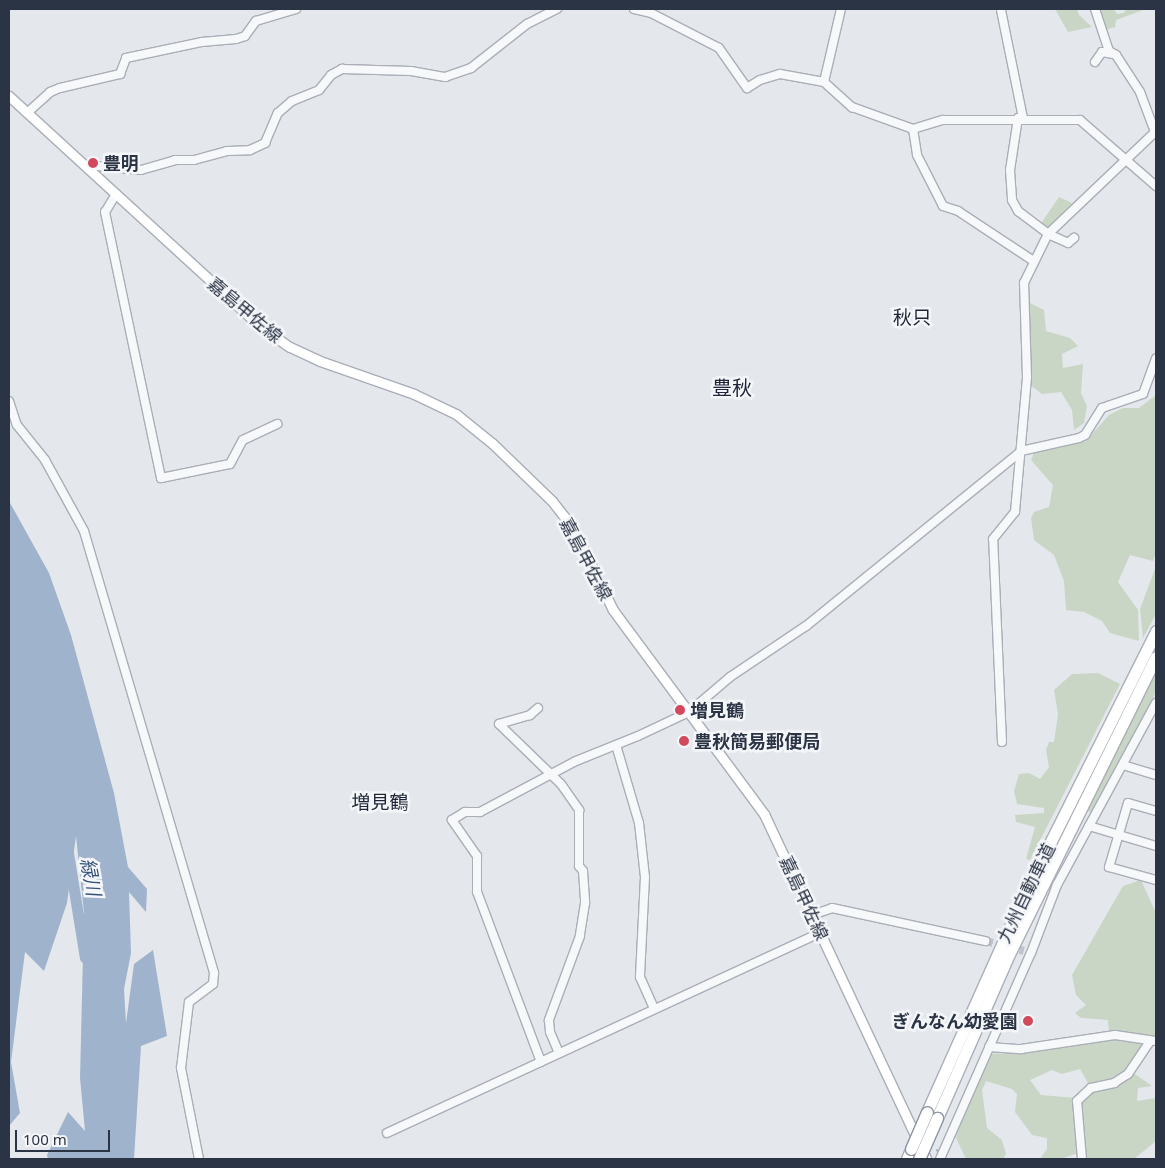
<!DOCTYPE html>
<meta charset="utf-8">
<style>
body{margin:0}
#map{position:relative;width:1165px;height:1168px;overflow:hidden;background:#e4e7ec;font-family:"Noto Sans","Noto Sans JP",sans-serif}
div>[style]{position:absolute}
.green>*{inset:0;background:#c9d6c5}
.water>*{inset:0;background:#9fb4cc}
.stream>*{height:2px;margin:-1px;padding:0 1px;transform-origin:1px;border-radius:1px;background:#9fb4cc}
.river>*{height:11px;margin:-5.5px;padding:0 5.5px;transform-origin:5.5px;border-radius:5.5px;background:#9fb4cc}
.minor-tunnel>*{height:8px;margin-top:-4px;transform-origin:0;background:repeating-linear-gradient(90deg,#bfc3cb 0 8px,transparent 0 12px)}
.roads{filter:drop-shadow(1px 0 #a9aeb7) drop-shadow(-1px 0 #a9aeb7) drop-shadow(0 1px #a9aeb7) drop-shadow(0 -1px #a9aeb7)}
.minor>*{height:8px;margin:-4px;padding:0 4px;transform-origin:4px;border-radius:4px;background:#f7f8fa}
.major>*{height:9px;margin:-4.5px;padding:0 4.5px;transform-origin:4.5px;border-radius:4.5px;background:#fff}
.highway>*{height:11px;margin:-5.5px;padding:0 5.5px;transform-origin:5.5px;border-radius:5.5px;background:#fff}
.bridges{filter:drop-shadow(1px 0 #8b94a3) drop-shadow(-1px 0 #8b94a3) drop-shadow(0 1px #8b94a3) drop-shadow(0 -1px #8b94a3)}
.highway-bridge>*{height:11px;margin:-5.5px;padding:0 5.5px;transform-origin:5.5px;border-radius:5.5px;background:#fff}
.dots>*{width:14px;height:14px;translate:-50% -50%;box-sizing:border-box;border:2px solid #f4f6f9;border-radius:50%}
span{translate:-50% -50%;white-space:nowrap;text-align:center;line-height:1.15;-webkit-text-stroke:5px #f4f6f9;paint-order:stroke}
.poi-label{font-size:18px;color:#2b3445;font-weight:700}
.left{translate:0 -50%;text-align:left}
.right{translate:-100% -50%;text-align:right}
.street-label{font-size:18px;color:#2b3445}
.neighbourhood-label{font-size:19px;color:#1d2536}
.water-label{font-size:19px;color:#34527a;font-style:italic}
.quarter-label{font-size:20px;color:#1d2536}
.frame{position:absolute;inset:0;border:10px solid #2b3445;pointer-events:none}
.scale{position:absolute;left:15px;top:1130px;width:95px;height:22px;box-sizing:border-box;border:2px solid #2b3445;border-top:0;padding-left:6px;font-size:15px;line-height:18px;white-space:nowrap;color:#2b3445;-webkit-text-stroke:4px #f4f6f9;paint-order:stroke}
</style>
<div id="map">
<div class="green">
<div style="clip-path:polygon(1055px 9px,1077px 9px,1079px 15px,1092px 27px,1068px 32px)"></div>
<div style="clip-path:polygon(1098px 9px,1114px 9px,1117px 14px,1124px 13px,1126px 9px,1146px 9px,1116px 20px,1115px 27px,1105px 30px)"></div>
<div style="clip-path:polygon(1059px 197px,1072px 203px,1047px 230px,1040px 225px)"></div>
<div style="clip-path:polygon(1028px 302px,1044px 310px,1046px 331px,1070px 338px,1078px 346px,1062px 354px,1063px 368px,1083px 364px,1081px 393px,1087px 406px,1084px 423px,1074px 430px,1072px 410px,1061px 392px,1042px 394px,1029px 384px)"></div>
<div style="clip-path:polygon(1156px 395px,1156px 552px,1153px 561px,1130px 555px,1118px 582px,1138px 610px,1139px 641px,1110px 633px,1102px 621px,1084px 612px,1066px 610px,1064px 581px,1054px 555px,1034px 540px,1031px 518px,1034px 512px,1049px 507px,1053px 485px,1031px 460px,1034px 453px,1086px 441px,1109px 415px,1123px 408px,1139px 408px)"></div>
<div style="clip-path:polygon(1156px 566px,1156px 614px,1143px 638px,1140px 609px)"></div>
<div style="clip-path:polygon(1156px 669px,1156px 692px,1100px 799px,1091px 812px,1086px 811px)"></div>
<div style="clip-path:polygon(1098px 673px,1120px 684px,1030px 860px,1026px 859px,1035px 827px,1016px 822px,1015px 815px,1044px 813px,1044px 808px,1017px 804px,1014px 791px,1019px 774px,1029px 773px,1040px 779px,1049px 767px,1046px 750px,1049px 742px,1054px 742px,1058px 714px,1054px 690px,1072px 674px)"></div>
<div style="clip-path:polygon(1141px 880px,1156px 913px,1156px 1039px,1109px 1032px,1108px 1020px,1081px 1018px,1075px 1013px,1086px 1005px,1076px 995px,1072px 975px,1123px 886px)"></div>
<div style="clip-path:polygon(evenodd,1109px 1039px,1147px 1045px,1129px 1070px,1152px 1086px,1138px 1088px,1137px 1101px,1156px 1098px,1156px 1141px,1134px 1159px,1082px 1159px,1078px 1153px,1061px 1159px,1040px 1159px,1047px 1149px,1047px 1138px,1032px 1135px,1015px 1112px,1017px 1094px,1012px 1089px,986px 1081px,982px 1090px,987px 1128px,1002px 1140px,1006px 1154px,1003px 1159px,966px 1159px,956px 1138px,959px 1124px,990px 1054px,1029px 1052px,1109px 1039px,1080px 1069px,1091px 1088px,1076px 1098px,1041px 1095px,1030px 1080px,1052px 1070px,1062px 1074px,1080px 1069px)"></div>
</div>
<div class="water">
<div style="clip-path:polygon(9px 501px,49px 573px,71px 635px,114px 793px,128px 867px,147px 889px,146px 912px,129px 892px,131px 953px,124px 989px,126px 1023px,134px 964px,153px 950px,167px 1036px,141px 1046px,134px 1159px,48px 1159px,47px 1155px,68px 1112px,85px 1131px,80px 1078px,84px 913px,76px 836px,67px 903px,44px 971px,25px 952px,11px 1062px,20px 1113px,9px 1126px)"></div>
</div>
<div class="stream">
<div style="left:937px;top:1150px;width:5px;rotate:68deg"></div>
</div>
<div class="river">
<div style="left:68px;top:853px;width:106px;rotate:80.8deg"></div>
</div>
<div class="minor-tunnel">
<div style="left:985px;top:941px;width:40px;rotate:14.4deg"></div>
</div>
<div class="roads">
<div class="minor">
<div style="left:634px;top:9px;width:17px;rotate:13deg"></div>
<div style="left:651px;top:13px;width:76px;rotate:27.2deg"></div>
<div style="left:719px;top:48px;width:49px;rotate:55deg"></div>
<div style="left:747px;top:88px;width:15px;rotate:-32deg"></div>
<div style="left:760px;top:80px;width:21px;rotate:-17deg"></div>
<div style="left:780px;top:74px;width:45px;rotate:10.3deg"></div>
<div style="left:824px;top:82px;width:38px;rotate:42deg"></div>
<div style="left:852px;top:107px;width:65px;rotate:19.8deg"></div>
<div style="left:913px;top:129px;width:31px;rotate:-17deg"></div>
<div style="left:943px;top:120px;width:137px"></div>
<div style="left:1080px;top:120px;width:101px;rotate:41deg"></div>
<div style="left:1095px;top:9px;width:44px;rotate:71.6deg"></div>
<div style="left:1109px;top:51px;width:8px;rotate:30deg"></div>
<div style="left:1116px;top:55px;width:44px;rotate:57deg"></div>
<div style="left:1140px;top:92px;width:43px;rotate:69.4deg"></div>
<div style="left:1001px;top:10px;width:110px;rotate:78.5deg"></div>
<div style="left:1095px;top:62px;width:12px;rotate:-55deg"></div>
<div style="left:1102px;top:52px;width:10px;rotate:11deg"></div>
<div style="left:824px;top:82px;width:75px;rotate:-76.9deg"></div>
<div style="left:27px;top:113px;width:31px;rotate:-42deg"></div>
<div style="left:50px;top:92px;width:11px;rotate:-22deg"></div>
<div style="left:60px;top:88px;width:62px;rotate:-13.1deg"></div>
<div style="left:120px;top:74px;width:17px;rotate:-69deg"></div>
<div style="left:126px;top:58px;width:78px;rotate:-11.9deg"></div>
<div style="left:202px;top:42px;width:34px;rotate:-5deg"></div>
<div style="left:236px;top:39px;width:9px;rotate:-18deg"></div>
<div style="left:245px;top:36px;width:19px;rotate:-54deg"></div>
<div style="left:256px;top:21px;width:42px;rotate:-16.7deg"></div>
<div style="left:1018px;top:118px;width:53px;rotate:98.7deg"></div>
<div style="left:1010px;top:170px;width:30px;rotate:86deg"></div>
<div style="left:1012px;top:200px;width:13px;rotate:61deg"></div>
<div style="left:1018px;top:211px;width:38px;rotate:37deg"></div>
<div style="left:1048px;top:234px;width:22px;rotate:24deg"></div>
<div style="left:1068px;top:243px;width:8px;rotate:-40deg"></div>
<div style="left:913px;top:129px;width:26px;rotate:81deg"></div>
<div style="left:917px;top:155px;width:57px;rotate:63deg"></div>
<div style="left:943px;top:206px;width:16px;rotate:18deg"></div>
<div style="left:958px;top:211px;width:89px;rotate:33.5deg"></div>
<div style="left:86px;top:165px;width:55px;rotate:5.2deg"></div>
<div style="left:141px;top:170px;width:35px;rotate:-16deg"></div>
<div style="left:175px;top:160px;width:19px"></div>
<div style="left:194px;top:160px;width:34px;rotate:-15deg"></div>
<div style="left:227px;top:151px;width:23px;rotate:-2deg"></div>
<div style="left:250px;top:150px;width:17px;rotate:-25deg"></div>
<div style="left:265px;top:143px;width:33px;rotate:-67deg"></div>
<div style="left:278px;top:113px;width:18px;rotate:-41deg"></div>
<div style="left:292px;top:101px;width:29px;rotate:-22deg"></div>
<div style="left:319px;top:90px;width:19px;rotate:-51deg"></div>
<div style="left:331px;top:75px;width:13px;rotate:-29deg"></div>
<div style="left:342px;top:69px;width:69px;rotate:1.7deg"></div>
<div style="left:411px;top:71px;width:35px;rotate:10deg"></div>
<div style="left:445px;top:77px;width:28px;rotate:-19deg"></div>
<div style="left:471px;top:68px;width:71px;rotate:-38.2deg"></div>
<div style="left:527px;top:24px;width:34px;rotate:-27deg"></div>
<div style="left:116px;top:194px;width:21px;rotate:121deg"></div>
<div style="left:105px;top:212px;width:272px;rotate:78.1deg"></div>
<div style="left:161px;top:478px;width:70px;rotate:-11.5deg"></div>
<div style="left:230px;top:464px;width:27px;rotate:-62deg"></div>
<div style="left:243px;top:440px;width:38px;rotate:-25deg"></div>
<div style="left:9px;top:401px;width:25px;rotate:72deg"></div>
<div style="left:17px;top:425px;width:45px;rotate:51.3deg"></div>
<div style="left:45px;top:460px;width:81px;rotate:61.2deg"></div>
<div style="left:84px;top:531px;width:461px;rotate:73.6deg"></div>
<div style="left:214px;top:973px;width:11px;rotate:95deg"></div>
<div style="left:213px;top:984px;width:30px;rotate:143deg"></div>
<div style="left:189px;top:1002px;width:66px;rotate:96.9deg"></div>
<div style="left:181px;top:1068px;width:93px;rotate:78.8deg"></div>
<div style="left:538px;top:708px;width:11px;rotate:139deg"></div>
<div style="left:530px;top:715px;width:32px;rotate:164deg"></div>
<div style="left:499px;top:724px;width:86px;rotate:44.1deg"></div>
<div style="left:561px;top:784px;width:32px;rotate:55deg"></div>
<div style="left:579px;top:810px;width:56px;rotate:90deg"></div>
<div style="left:579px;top:866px;width:6px;rotate:51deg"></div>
<div style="left:583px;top:871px;width:32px;rotate:86deg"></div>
<div style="left:585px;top:903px;width:33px;rotate:99deg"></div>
<div style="left:580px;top:936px;width:90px;rotate:110.3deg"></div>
<div style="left:549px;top:1020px;width:12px;rotate:85deg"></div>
<div style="left:550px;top:1032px;width:23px;rotate:67deg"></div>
<div style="left:1002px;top:742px;width:203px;rotate:-92.5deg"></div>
<div style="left:993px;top:539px;width:35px;rotate:-51deg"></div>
<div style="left:1015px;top:512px;width:136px;rotate:-84.9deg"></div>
<div style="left:1027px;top:377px;width:94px;rotate:-91.8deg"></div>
<div style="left:1024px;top:283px;width:55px;rotate:-63.9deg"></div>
<div style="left:1048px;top:234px;width:149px;rotate:-43.6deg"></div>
<div style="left:616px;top:745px;width:81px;rotate:73.6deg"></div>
<div style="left:639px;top:823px;width:54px;rotate:83.7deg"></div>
<div style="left:645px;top:877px;width:100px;rotate:92.9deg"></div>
<div style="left:640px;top:977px;width:35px;rotate:66deg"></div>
<div style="left:1123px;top:765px;width:34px;rotate:17deg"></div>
<div style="left:1156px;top:811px;width:29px;rotate:-164deg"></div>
<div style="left:1128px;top:803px;width:67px;rotate:106.5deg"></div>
<div style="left:1109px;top:867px;width:49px;rotate:15.5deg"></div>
<div style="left:1089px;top:826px;width:70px;rotate:16.6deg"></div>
<div style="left:812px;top:915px;width:21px;rotate:-19deg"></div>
<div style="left:832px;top:908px;width:157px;rotate:12.2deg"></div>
<div style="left:989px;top:1047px;width:32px;rotate:4deg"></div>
<div style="left:1021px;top:1049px;width:95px;rotate:-8.5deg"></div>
<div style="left:1115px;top:1035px;width:41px;rotate:8.3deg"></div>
<div style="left:541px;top:1062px;width:182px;rotate:-110.6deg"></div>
<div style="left:477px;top:892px;width:36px;rotate:-90deg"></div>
<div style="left:477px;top:856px;width:44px;rotate:-124.8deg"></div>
<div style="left:452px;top:820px;width:15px;rotate:-32deg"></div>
<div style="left:465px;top:812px;width:15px"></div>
<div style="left:480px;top:812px;width:109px;rotate:-28deg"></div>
<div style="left:576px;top:761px;width:67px;rotate:-22deg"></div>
<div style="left:638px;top:736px;width:56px;rotate:-25.2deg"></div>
<div style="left:689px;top:712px;width:54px;rotate:-40.5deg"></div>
<div style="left:730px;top:677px;width:92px;rotate:-33.9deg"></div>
<div style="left:806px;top:626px;width:277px;rotate:-39.1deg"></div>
<div style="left:1021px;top:451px;width:59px;rotate:-12.6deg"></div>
<div style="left:1079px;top:438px;width:7px;rotate:-27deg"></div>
<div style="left:1085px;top:435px;width:32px;rotate:-58deg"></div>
<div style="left:1102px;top:408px;width:43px;rotate:-18.9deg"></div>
<div style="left:1143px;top:394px;width:38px;rotate:-70deg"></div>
<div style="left:387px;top:1133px;width:477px;rotate:-24.8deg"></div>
<div style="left:940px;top:1159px;width:225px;rotate:-66.2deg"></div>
<div style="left:1031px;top:953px;width:73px;rotate:-69.1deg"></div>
<div style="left:1057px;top:885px;width:207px;rotate:-61.5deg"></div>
<div style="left:1082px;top:1159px;width:58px;rotate:-94.9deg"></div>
<div style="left:1077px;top:1101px;width:19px;rotate:-43deg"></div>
<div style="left:1091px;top:1088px;width:24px;rotate:-12deg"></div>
<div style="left:1114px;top:1083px;width:17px;rotate:-33deg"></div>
<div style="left:1128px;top:1074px;width:40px;rotate:-56deg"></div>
</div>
<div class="major">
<div style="left:9px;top:96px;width:342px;rotate:42.5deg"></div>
<div style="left:261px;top:327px;width:35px;rotate:35deg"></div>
<div style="left:290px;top:347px;width:33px;rotate:25deg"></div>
<div style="left:320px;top:361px;width:100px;rotate:19.3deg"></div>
<div style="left:414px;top:394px;width:47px;rotate:25.5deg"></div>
<div style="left:456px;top:414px;width:46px;rotate:38.9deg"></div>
<div style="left:492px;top:443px;width:83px;rotate:44deg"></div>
<div style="left:552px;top:501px;width:36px;rotate:52deg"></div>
<div style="left:574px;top:529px;width:90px;rotate:64.3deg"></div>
<div style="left:613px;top:610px;width:254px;rotate:53.5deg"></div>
<div style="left:764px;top:814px;width:381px;rotate:64.8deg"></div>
</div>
<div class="highway">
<div style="left:927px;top:1112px;width:240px;rotate:-65.9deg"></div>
<div style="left:1025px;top:893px;width:293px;rotate:-63.4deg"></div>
<div style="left:937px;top:1118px;width:179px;rotate:-66.3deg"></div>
<div style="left:1009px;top:954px;width:331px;rotate:-63.7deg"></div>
<div style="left:907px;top:1159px;width:11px;rotate:-68deg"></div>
</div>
</div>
<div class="bridges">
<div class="highway-bridge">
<div style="left:911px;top:1149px;width:40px;rotate:-66.6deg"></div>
<div style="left:919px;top:1159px;width:45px;rotate:-66.3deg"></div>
</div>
</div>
<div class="dots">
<div style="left:93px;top:163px;background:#d1495b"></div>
<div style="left:680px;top:710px;background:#d1495b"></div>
<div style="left:684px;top:741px;background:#d1495b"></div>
<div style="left:1028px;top:1021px;background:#d1495b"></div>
</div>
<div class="poi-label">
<span class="left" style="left:103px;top:163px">豊明</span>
<span class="left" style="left:690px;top:710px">増見鶴</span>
<span class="left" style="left:694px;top:741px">豊秋簡易郵便局</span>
<span class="right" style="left:1018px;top:1021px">ぎんなん幼愛園</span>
</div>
<div class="street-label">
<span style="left:245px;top:310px;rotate:40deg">嘉島甲佐線</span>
<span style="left:586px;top:559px;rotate:62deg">嘉島甲佐線</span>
<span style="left:1026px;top:893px;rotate:-64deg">九州自動車道</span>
<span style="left:804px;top:898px;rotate:65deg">嘉島甲佐線</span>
</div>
<div class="neighbourhood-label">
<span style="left:912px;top:318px">秋只</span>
<span style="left:380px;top:803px">増見鶴</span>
</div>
<div class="water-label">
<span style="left:90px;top:877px;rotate:79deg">緑川</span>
</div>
<div class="quarter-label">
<span style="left:732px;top:387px">豊秋</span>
</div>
<div class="frame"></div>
<div class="scale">100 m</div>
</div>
